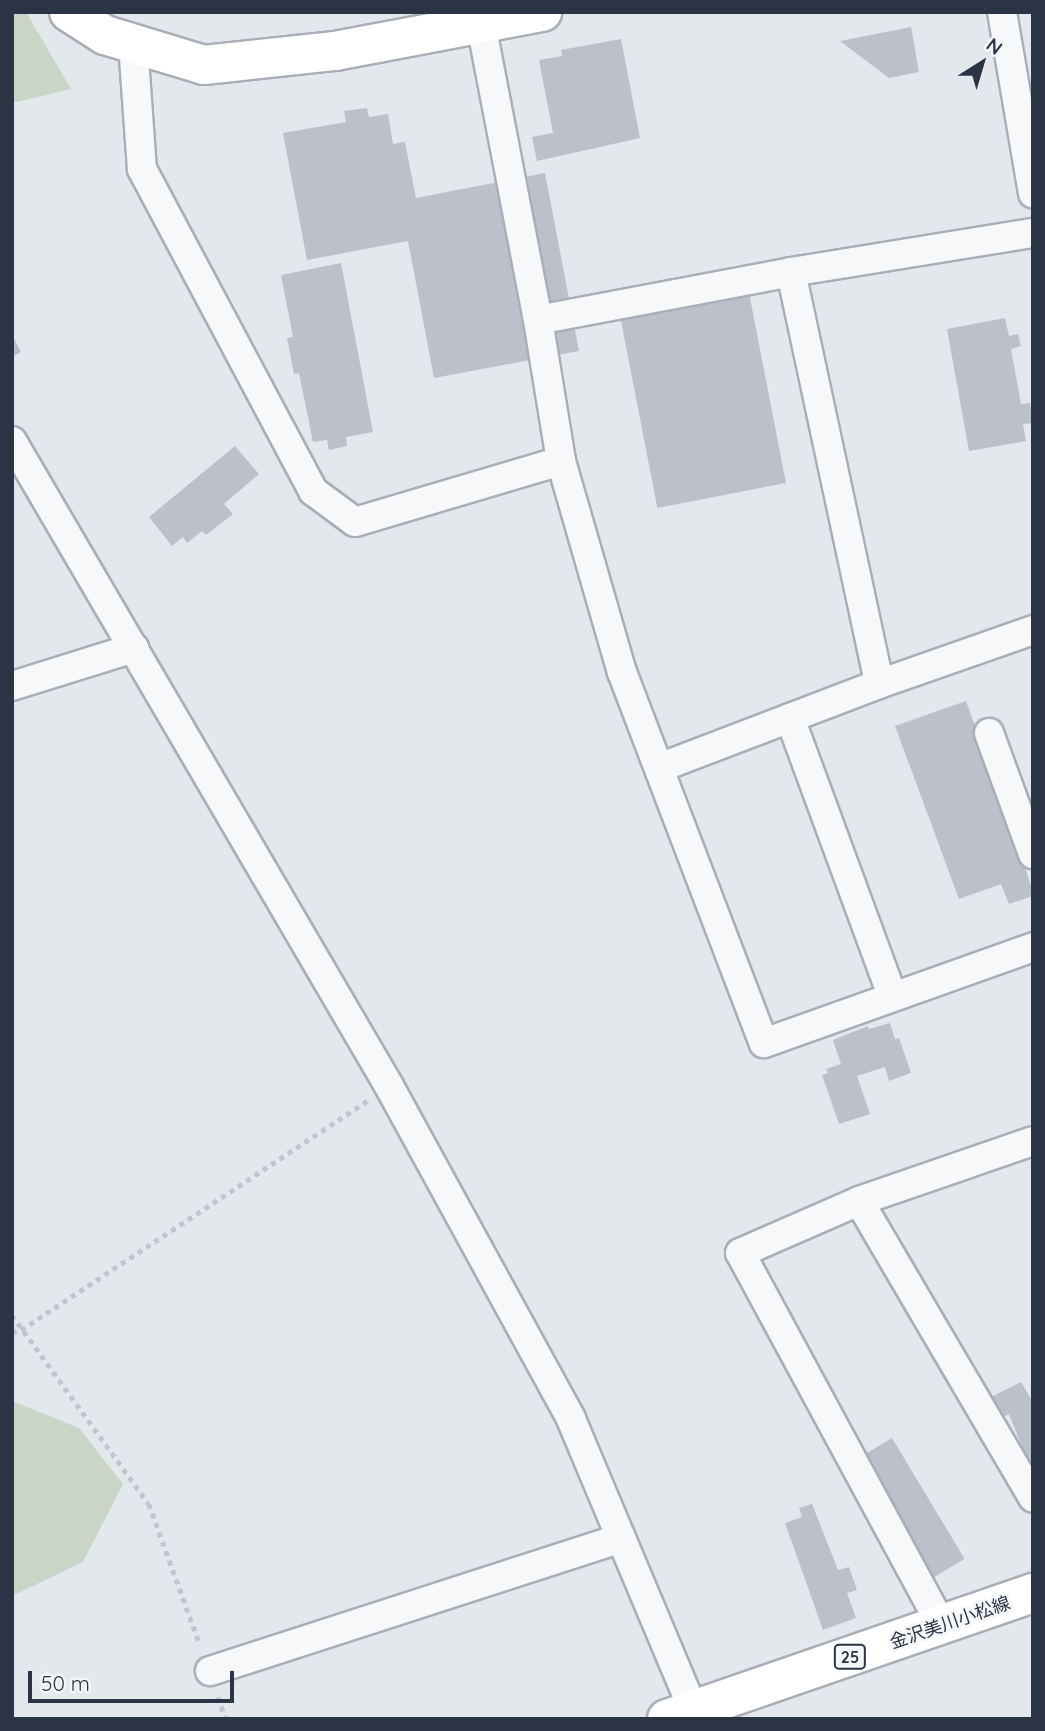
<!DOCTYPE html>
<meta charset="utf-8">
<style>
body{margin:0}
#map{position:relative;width:1045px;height:1731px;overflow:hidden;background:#e4e7ec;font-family:Quicksand,"Noto Sans JP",sans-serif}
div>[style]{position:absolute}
.green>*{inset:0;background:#c9d6c5}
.building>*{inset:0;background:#bbc0ca;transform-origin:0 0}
.path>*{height:4.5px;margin-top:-2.25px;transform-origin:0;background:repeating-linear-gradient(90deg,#c2c5cb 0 5px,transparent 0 10px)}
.roads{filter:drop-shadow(2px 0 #a9aeb7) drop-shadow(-2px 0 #a9aeb7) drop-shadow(0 2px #a9aeb7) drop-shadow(0 -2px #a9aeb7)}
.street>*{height:28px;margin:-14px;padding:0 14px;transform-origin:14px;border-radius:14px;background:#f7f8fa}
.secondary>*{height:38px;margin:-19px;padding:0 19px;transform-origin:19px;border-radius:19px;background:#fff}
.primary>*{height:38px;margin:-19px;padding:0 19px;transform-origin:19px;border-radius:19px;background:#fff}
span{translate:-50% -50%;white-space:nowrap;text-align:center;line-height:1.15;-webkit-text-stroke:5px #f4f6f9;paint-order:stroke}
.shield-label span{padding:2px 5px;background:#f4f6f9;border:2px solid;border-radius:5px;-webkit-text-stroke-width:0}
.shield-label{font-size:16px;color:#2b3445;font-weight:700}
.street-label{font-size:18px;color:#2b3445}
.frame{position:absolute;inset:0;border:14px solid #2b3445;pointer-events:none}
.north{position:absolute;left:947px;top:28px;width:70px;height:70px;-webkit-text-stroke:5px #f4f6f9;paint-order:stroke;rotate:37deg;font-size:19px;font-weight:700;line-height:28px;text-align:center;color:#2b3445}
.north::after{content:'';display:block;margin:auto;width:24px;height:32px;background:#2b3445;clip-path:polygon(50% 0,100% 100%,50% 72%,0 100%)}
.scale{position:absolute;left:28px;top:1671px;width:206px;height:32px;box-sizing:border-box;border:4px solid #2b3445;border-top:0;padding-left:9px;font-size:21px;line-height:24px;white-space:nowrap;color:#2b3445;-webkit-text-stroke:5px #f4f6f9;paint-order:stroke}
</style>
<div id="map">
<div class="green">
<div style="clip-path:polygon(12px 12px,26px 12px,71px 89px,12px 103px)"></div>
<div style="clip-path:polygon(12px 1401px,79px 1428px,123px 1484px,83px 1562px,12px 1596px)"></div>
</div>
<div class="building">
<div style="clip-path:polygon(911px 27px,919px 72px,889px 78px,840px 41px)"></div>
<div style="clip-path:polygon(621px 39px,640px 138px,537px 161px,532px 137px,553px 133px,539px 60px,562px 56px,561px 50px)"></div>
<div style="clip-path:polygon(367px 108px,369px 117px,388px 114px,393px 144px,405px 142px,416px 198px,545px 173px,579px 351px,434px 378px,408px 241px,307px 260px,283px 133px,346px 122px,344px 111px)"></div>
<div style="clip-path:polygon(341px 263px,373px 432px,346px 437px,347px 446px,329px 450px,327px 440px,313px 442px,299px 373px,294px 374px,287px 338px,293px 337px,281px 275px)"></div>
<div style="left:744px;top:267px;width:220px;height:131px;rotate:79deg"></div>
<div style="clip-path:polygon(1005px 318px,1009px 336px,1018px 334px,1021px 346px,1011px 349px,1021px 404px,1030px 403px,1033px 423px,1023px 424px,1026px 441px,969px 451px,947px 329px)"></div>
<div style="clip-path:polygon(12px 335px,21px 352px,12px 357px)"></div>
<div style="clip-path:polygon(235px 446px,259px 474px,224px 504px,233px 514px,206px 535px,202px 531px,187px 543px,183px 537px,172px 546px,149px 517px)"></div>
<div style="clip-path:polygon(966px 701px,1033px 891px,1033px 896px,1009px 904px,1001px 884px,959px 899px,895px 726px)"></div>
<div style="clip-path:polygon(890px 1023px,895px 1039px,899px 1038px,911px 1073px,889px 1081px,885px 1067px,857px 1076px,870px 1114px,839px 1124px,822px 1075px,828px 1073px,826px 1069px,841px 1064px,833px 1040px,868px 1026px,869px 1029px)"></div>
<div style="clip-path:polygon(1021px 1382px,1033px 1402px,1033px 1459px,1028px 1462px,1009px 1414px,1000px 1419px,989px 1398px)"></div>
<div style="left:892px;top:1438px;width:141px;height:39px;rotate:59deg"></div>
<div style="clip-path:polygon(812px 1504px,838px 1570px,849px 1567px,857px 1590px,847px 1593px,856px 1618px,823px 1630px,785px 1523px,802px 1517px,799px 1508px)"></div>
</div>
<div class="path">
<div style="left:12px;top:1315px;width:233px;rotate:54.1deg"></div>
<div style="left:149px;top:1504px;width:150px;rotate:70.1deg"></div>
<div style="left:12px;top:1332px;width:9px;rotate:-13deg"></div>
<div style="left:21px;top:1330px;width:416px;rotate:-33.5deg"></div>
<div style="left:218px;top:1697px;width:23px;rotate:70deg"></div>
</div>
<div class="roads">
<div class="street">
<div style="left:1002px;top:12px;width:184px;rotate:80.3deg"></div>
<div style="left:481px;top:24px;width:301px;rotate:79.1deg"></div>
<div style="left:538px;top:320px;width:143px;rotate:80.7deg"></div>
<div style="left:133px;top:44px;width:125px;rotate:85.9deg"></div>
<div style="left:142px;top:169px;width:365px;rotate:62deg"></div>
<div style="left:313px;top:491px;width:52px;rotate:36.4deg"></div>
<div style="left:355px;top:522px;width:215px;rotate:-16.5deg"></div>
<div style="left:561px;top:461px;width:220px;rotate:73.9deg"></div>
<div style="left:622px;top:672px;width:397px;rotate:69.1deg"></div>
<div style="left:764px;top:1043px;width:286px;rotate:-19.6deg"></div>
<div style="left:791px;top:272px;width:421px;rotate:77.9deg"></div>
<div style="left:538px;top:320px;width:258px;rotate:-10.7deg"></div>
<div style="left:791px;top:272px;width:245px;rotate:-9.2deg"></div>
<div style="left:12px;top:441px;width:747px;rotate:59.69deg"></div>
<div style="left:389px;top:1086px;width:379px;rotate:61.3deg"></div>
<div style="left:571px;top:1419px;width:317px;rotate:67.2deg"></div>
<div style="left:12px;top:686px;width:128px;rotate:-17.3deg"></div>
<div style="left:790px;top:718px;width:295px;rotate:69.8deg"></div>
<div style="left:989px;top:733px;width:129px;rotate:70deg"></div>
<div style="left:659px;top:768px;width:235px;rotate:-20.9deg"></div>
<div style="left:879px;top:684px;width:163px;rotate:-19.3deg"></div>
<div style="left:859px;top:1201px;width:344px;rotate:59.6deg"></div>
<div style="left:942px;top:1626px;width:424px;rotate:-118.4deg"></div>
<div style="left:740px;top:1253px;width:130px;rotate:-23.6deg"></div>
<div style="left:859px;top:1201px;width:184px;rotate:-19deg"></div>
<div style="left:210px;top:1671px;width:432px;rotate:-17.9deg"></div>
</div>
<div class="secondary">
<div style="left:69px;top:12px;width:43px;rotate:32.6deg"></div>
<div style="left:105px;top:35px;width:103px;rotate:16.9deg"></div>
<div style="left:204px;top:65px;width:132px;rotate:-6.1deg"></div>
<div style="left:335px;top:51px;width:211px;rotate:-10.7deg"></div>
</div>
<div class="primary">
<div style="left:667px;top:1719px;width:387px;rotate:-19deg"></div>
</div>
</div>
<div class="shield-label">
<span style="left:850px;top:1657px">25</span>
</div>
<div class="street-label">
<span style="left:950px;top:1623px;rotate:-19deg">金沢美川小松線</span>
</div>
<div class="frame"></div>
<div class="north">N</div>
<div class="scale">50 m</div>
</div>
